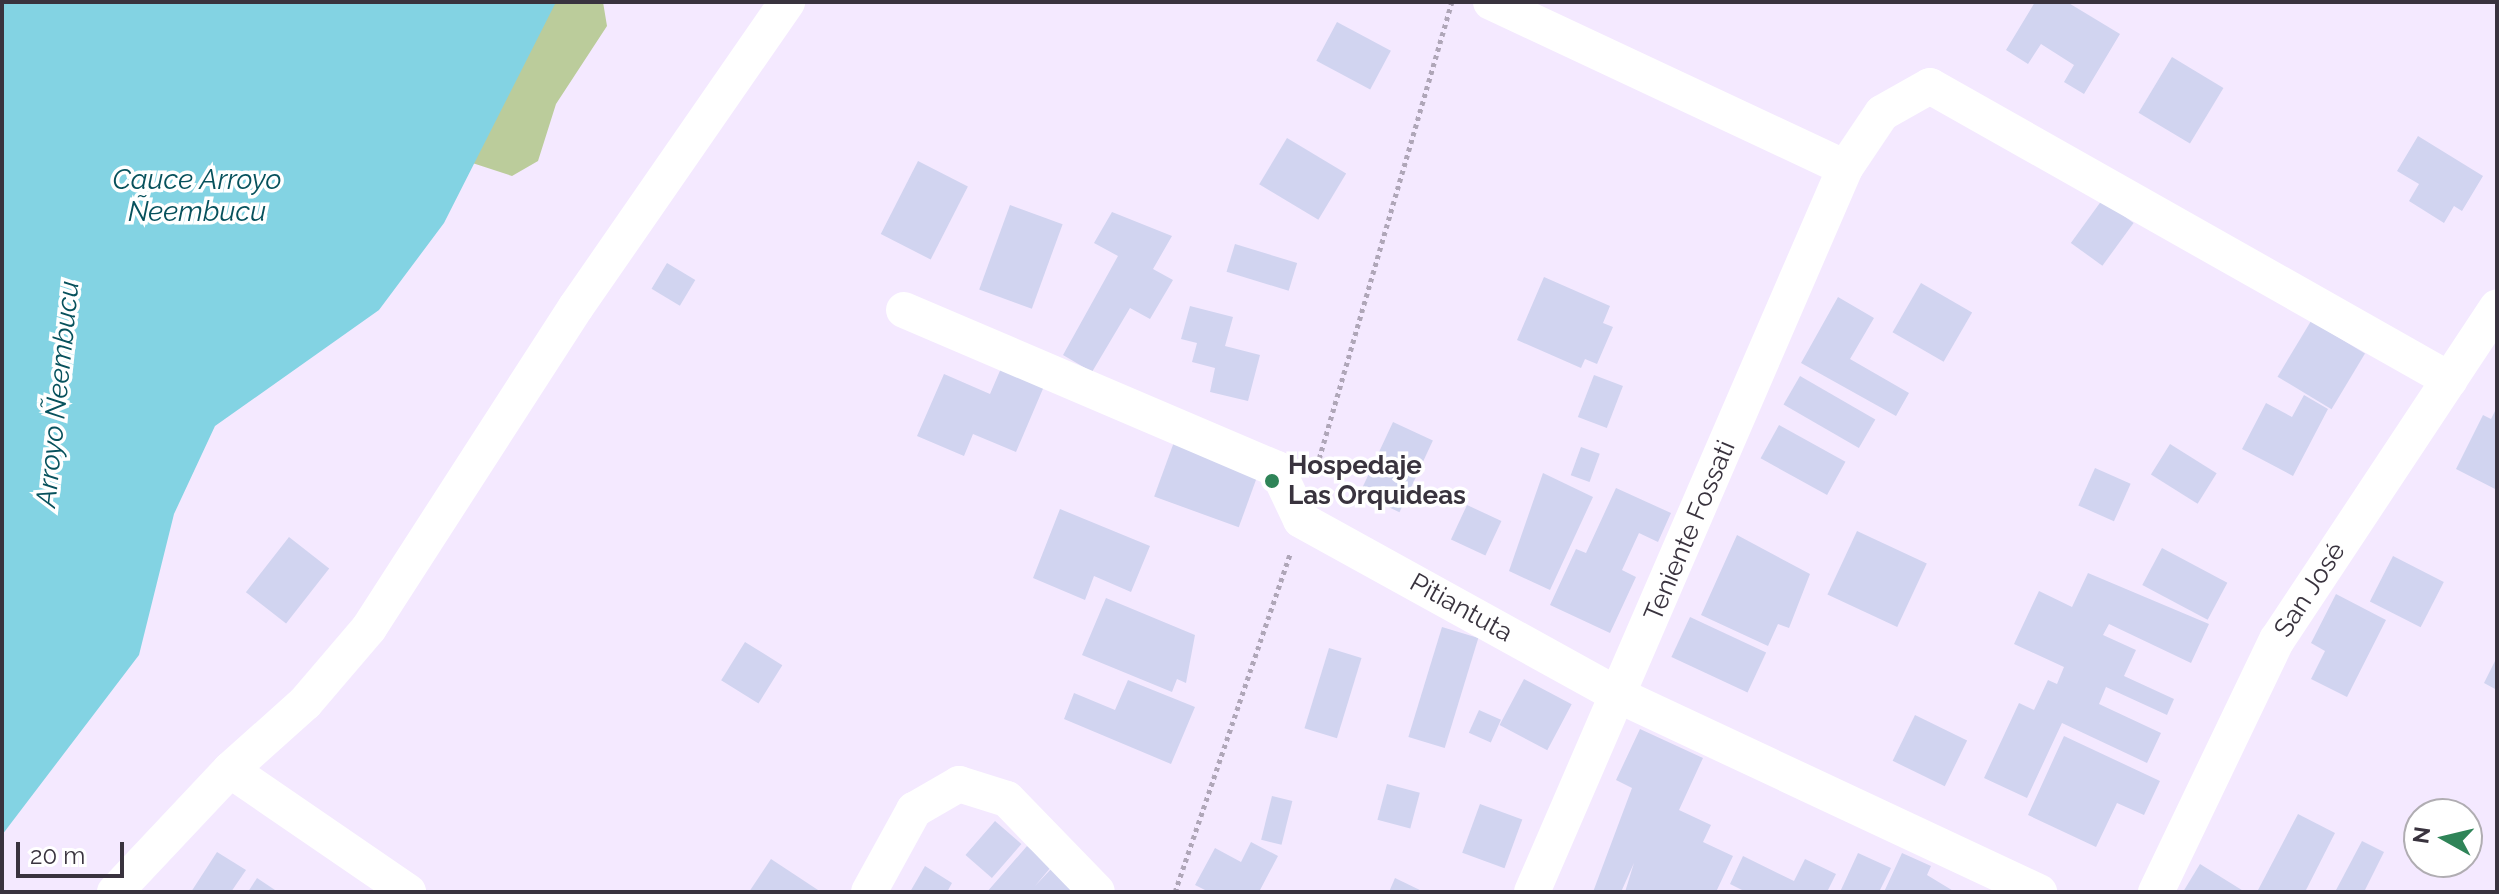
<!DOCTYPE html>
<meta charset="utf-8">
<style>
body{margin:0}
#map{position:relative;width:2499px;height:894px;overflow:hidden;background:#f4e9ff;font-family:Raleway,sans-serif}
div>[style]{position:absolute}
.green>*{inset:0;background:#bbcc9b}
.water>*{inset:0;background:#83d3e3}
.building>*{inset:0;background:#d1d4f0;transform-origin:0 0}
.path>*{height:5px;margin-top:-2.5px;transform-origin:0;background:repeating-linear-gradient(90deg,#afa6b8 0 4px,transparent 0 8px)}
.minor>*{height:36px;margin:-18px;padding:0 18px;transform-origin:18px;border-radius:18px;background:#fff}
.dots>*{width:22px;height:22px;translate:-50% -50%;box-sizing:border-box;border:4px solid #fff;border-radius:50%}
span{translate:-50% -50%;white-space:nowrap;text-align:center;line-height:1.15;-webkit-text-stroke:7px #fff;paint-order:stroke}
.poi-label{font-size:26px;color:#39333e;font-weight:700}
.left{translate:0 -50%;text-align:left}
.street-label{font-size:26px;color:#39333e}
.water-label{font-size:28px;color:#07515c;font-style:italic}
.frame{position:absolute;inset:0;border:4px solid #39333e;pointer-events:none}
.north{position:absolute;left:2403px;top:798px;width:80px;height:80px;box-sizing:border-box;background:#fff;border:2px solid #b0adb2;border-radius:50%;rotate:278deg;font-size:22px;font-weight:700;line-height:32px;text-align:center;color:#39333e}
.north::after{content:'';display:block;margin:auto;width:28px;height:36px;background:#2f8458;clip-path:polygon(50% 0,100% 100%,50% 72%,0 100%)}
.scale{position:absolute;left:16px;top:842px;width:108px;height:36px;box-sizing:border-box;border:4px solid #39333e;border-top:0;padding-left:10px;font-size:24px;line-height:28px;white-space:nowrap;color:#39333e;-webkit-text-stroke:6px #fff;paint-order:stroke}
</style>
<div id="map">
<div class="green">
<div style="clip-path:polygon(530px 2px,603px 2px,607px 26px,556px 104px,538px 161px,512px 176px,454px 157px)"></div>
</div>
<div class="water">
<div style="clip-path:polygon(2px 2px,556px 2px,444px 223px,379px 310px,215px 426px,174px 514px,139px 655px,2px 835px)"></div>
</div>
<div class="building">
<div style="clip-path:polygon(2035px 2px,2067px 2px,2120px 34px,2084px 94px,2064px 82px,2074px 65px,2041px 44px,2028px 64px,2006px 50px)"></div>
<div style="left:1337px;top:22px;width:61px;height:44px;rotate:28deg"></div>
<div style="left:2172px;top:57px;width:60px;height:65px;rotate:31deg"></div>
<div style="clip-path:polygon(2418px 136px,2483px 176px,2462px 211px,2454px 206px,2444px 223px,2409px 201px,2419px 184px,2397px 171px)"></div>
<div style="left:1287px;top:138px;width:69px;height:54px;rotate:31deg"></div>
<div style="left:918px;top:161px;width:56px;height:82px;rotate:27deg"></div>
<div style="left:2102px;top:200px;width:39px;height:53px;rotate:36deg"></div>
<div style="left:1010px;top:205px;width:56px;height:90px;rotate:20deg"></div>
<div style="clip-path:polygon(1112px 212px,1172px 236px,1153px 269px,1173px 280px,1150px 319px,1130px 308px,1092px 372px,1063px 355px,1118px 256px,1094px 243px)"></div>
<div style="left:1235px;top:244px;width:65px;height:29px;rotate:17deg"></div>
<div style="left:667px;top:263px;width:33px;height:30px;rotate:31deg"></div>
<div style="clip-path:polygon(1544px 277px,1610px 306px,1603px 323px,1613px 327px,1597px 364px,1585px 359px,1581px 368px,1517px 340px)"></div>
<div style="left:1921px;top:283px;width:59px;height:57px;rotate:30deg"></div>
<div style="clip-path:polygon(1838px 297px,1874px 318px,1850px 359px,1909px 393px,1896px 416px,1801px 363px)"></div>
<div style="clip-path:polygon(1190px 306px,1233px 317px,1225px 346px,1260px 355px,1248px 401px,1210px 392px,1215px 368px,1192px 362px,1197px 343px,1181px 339px)"></div>
<div style="left:2311px;top:321px;width:63px;height:65px;rotate:31deg"></div>
<div style="clip-path:polygon(1002px 366px,1045px 384px,1016px 452px,973px 434px,964px 456px,917px 436px,944px 374px,990px 394px)"></div>
<div style="left:1594px;top:375px;width:31px;height:45px;rotate:21deg"></div>
<div style="left:1800px;top:376px;width:87px;height:33px;rotate:30deg"></div>
<div style="clip-path:polygon(2304px 395px,2328px 409px,2293px 476px,2242px 449px,2266px 403px,2292px 417px)"></div>
<div style="clip-path:polygon(2497px 407px,2497px 490px,2456px 469px,2483px 415px,2491px 419px)"></div>
<div style="left:1393px;top:422px;width:44px;height:79px;rotate:25deg"></div>
<div style="left:1779px;top:425px;width:76px;height:38px;rotate:29deg"></div>
<div style="left:1174px;top:442px;width:90px;height:58px;rotate:20deg"></div>
<div style="left:2170px;top:444px;width:55px;height:36px;rotate:32deg"></div>
<div style="left:1581px;top:447px;width:20px;height:30px;rotate:20deg"></div>
<div style="left:2095px;top:468px;width:39px;height:41px;rotate:24deg"></div>
<div style="clip-path:polygon(1543px 473px,1593px 497px,1550px 590px,1509px 571px)"></div>
<div style="clip-path:polygon(1616px 488px,1671px 513px,1658px 542px,1639px 533px,1622px 570px,1636px 577px,1610px 633px,1550px 605px,1576px 549px,1586px 553px)"></div>
<div style="left:1467px;top:505px;width:38px;height:38px;rotate:25deg"></div>
<div style="clip-path:polygon(1060px 509px,1150px 546px,1131px 592px,1094px 576px,1085px 600px,1033px 578px)"></div>
<div style="left:1857px;top:531px;width:77px;height:70px;rotate:25deg"></div>
<div style="clip-path:polygon(1737px 535px,1810px 574px,1789px 628px,1778px 624px,1768px 646px,1701px 615px)"></div>
<div style="left:289px;top:537px;width:51px;height:70px;rotate:38deg"></div>
<div style="left:2162px;top:548px;width:74px;height:42px;rotate:28deg"></div>
<div style="left:2393px;top:556px;width:57px;height:51px;rotate:27deg"></div>
<div style="clip-path:polygon(2088px 573px,2209px 624px,2191px 663px,2109px 624px,2103px 635px,2136px 650px,2124px 676px,2174px 699px,2167px 715px,2106px 687px,2099px 704px,2161px 733px,2147px 763px,2062px 723px,2027px 798px,1984px 778px,2019px 703px,2034px 710px,2048px 680px,2057px 684px,2064px 667px,2014px 644px,2039px 591px,2072px 607px)"></div>
<div style="clip-path:polygon(2336px 594px,2386px 620px,2347px 697px,2311px 679px,2325px 651px,2311px 643px)"></div>
<div style="clip-path:polygon(1106px 598px,1195px 635px,1186px 683px,1177px 679px,1172px 692px,1082px 655px)"></div>
<div style="left:1690px;top:617px;width:84px;height:44px;rotate:25deg"></div>
<div style="left:1442px;top:627px;width:38px;height:115px;rotate:17deg"></div>
<div style="left:745px;top:642px;width:44px;height:45px;rotate:32deg"></div>
<div style="left:1329px;top:648px;width:34px;height:84px;rotate:17deg"></div>
<div style="clip-path:polygon(2497px 657px,2497px 690px,2484px 683px)"></div>
<div style="left:1524px;top:679px;width:54px;height:52px;rotate:28deg"></div>
<div style="clip-path:polygon(1128px 680px,1195px 707px,1171px 764px,1064px 719px,1074px 693px,1115px 710px)"></div>
<div style="left:1479px;top:710px;width:24px;height:25px;rotate:24deg"></div>
<div style="left:1915px;top:715px;width:58px;height:51px;rotate:26deg"></div>
<div style="clip-path:polygon(1640px 729px,1703px 758px,1679px 810px,1711px 825px,1703px 842px,1733px 856px,1716px 892px,1625px 892px,1634px 863px,1621px 892px,1593px 892px,1632px 788px,1616px 780px)"></div>
<div style="clip-path:polygon(2064px 736px,2160px 781px,2144px 815px,2117px 803px,2096px 847px,2028px 815px)"></div>
<div style="left:1387px;top:784px;width:34px;height:37px;rotate:15deg"></div>
<div style="left:1272px;top:796px;width:21px;height:45px;rotate:14deg"></div>
<div style="left:1480px;top:804px;width:45px;height:52px;rotate:20deg"></div>
<div style="clip-path:polygon(2298px 814px,2335px 833px,2305px 892px,2257px 892px)"></div>
<div style="left:995px;top:821px;width:35px;height:45px;rotate:41deg"></div>
<div style="clip-path:polygon(2362px 841px,2384px 852px,2364px 892px,2335px 892px)"></div>
<div style="clip-path:polygon(1251px 842px,1278px 856px,1259px 892px,1209px 892px,1195px 885px,1215px 848px,1241px 862px)"></div>
<div style="clip-path:polygon(1027px 846px,1051px 867px,1035px 886px,1053px 867px,1075px 887px,1070px 892px,987px 892px)"></div>
<div style="clip-path:polygon(217px 852px,246px 870px,231px 892px,191px 892px)"></div>
<div style="clip-path:polygon(1858px 853px,1891px 868px,1879px 892px,1840px 892px)"></div>
<div style="clip-path:polygon(1902px 853px,1931px 866px,1927px 875px,1955px 892px,1884px 892px)"></div>
<div style="clip-path:polygon(1743px 856px,1794px 881px,1805px 859px,1836px 874px,1827px 892px,1746px 892px,1730px 884px)"></div>
<div style="clip-path:polygon(771px 859px,821px 892px,749px 892px)"></div>
<div style="clip-path:polygon(2200px 864px,2245px 892px,2183px 892px)"></div>
<div style="clip-path:polygon(925px 866px,952px 883px,947px 892px,910px 892px)"></div>
<div style="clip-path:polygon(257px 878px,278px 892px,248px 892px)"></div>
<div style="clip-path:polygon(1395px 878px,1424px 892px,1389px 892px)"></div>
</div>
<div class="path">
<div style="left:1317px;top:466px;width:483px;rotate:-73.8deg"></div>
<div style="left:1175px;top:892px;width:359px;rotate:-71.2deg"></div>
</div>
<div class="minor">
<div style="left:1491px;top:2px;width:391px;rotate:25.1deg"></div>
<div style="left:1845px;top:168px;width:66px;rotate:-56.1deg"></div>
<div style="left:1882px;top:113px;width:55px;rotate:-29.4deg"></div>
<div style="left:1930px;top:86px;width:597px;rotate:29.48deg"></div>
<div style="left:904px;top:310px;width:405px;rotate:23.1deg"></div>
<div style="left:1277px;top:469px;width:56px;rotate:64.8deg"></div>
<div style="left:1301px;top:520px;width:364px;rotate:28.9deg"></div>
<div style="left:1620px;top:696px;width:463px;rotate:25.1deg"></div>
<div style="left:230px;top:770px;width:216px;rotate:34.4deg"></div>
<div style="left:115px;top:892px;width:168px;rotate:-46.7deg"></div>
<div style="left:230px;top:770px;width:101px;rotate:-41.8deg"></div>
<div style="left:305px;top:703px;width:99px;rotate:-49.5deg"></div>
<div style="left:369px;top:628px;width:382px;rotate:-57.2deg"></div>
<div style="left:576px;top:307px;width:371px;rotate:-55.3deg"></div>
<div style="left:869px;top:892px;width:94px;rotate:-61.2deg"></div>
<div style="left:914px;top:810px;width:52px;rotate:-30deg"></div>
<div style="left:959px;top:784px;width:50px;rotate:17.4deg"></div>
<div style="left:1007px;top:799px;width:129px;rotate:45.9deg"></div>
<div style="left:1532px;top:892px;width:789px;rotate:-66.62deg"></div>
<div style="left:2156px;top:892px;width:280px;rotate:-64.4deg"></div>
<div style="left:2277px;top:640px;width:399px;rotate:-56.5deg"></div>
</div>
<div class="dots">
<div style="left:1272px;top:481px;background:#2f8458"></div>
</div>
<div class="poi-label">
<span class="left" style="left:1288px;top:481px">Hospedaje<br>Las Orquideas</span>
</div>
<div class="street-label">
<span style="left:1690px;top:531px;rotate:-67deg">Teniente Fossati</span>
<span style="left:2310px;top:590px;rotate:-57deg">San José</span>
<span style="left:1461px;top:608px;rotate:29deg">Pitiantuta</span>
</div>
<div class="water-label">
<span style="left:197px;top:196px">Cauce Arroyo<br>Ñeembucu</span>
<span style="left:58px;top:394px;rotate:-84deg">Arroyo Ñeembucu</span>
</div>
<div class="frame"></div>
<div class="north">N</div>
<div class="scale">20 m</div>
</div>
